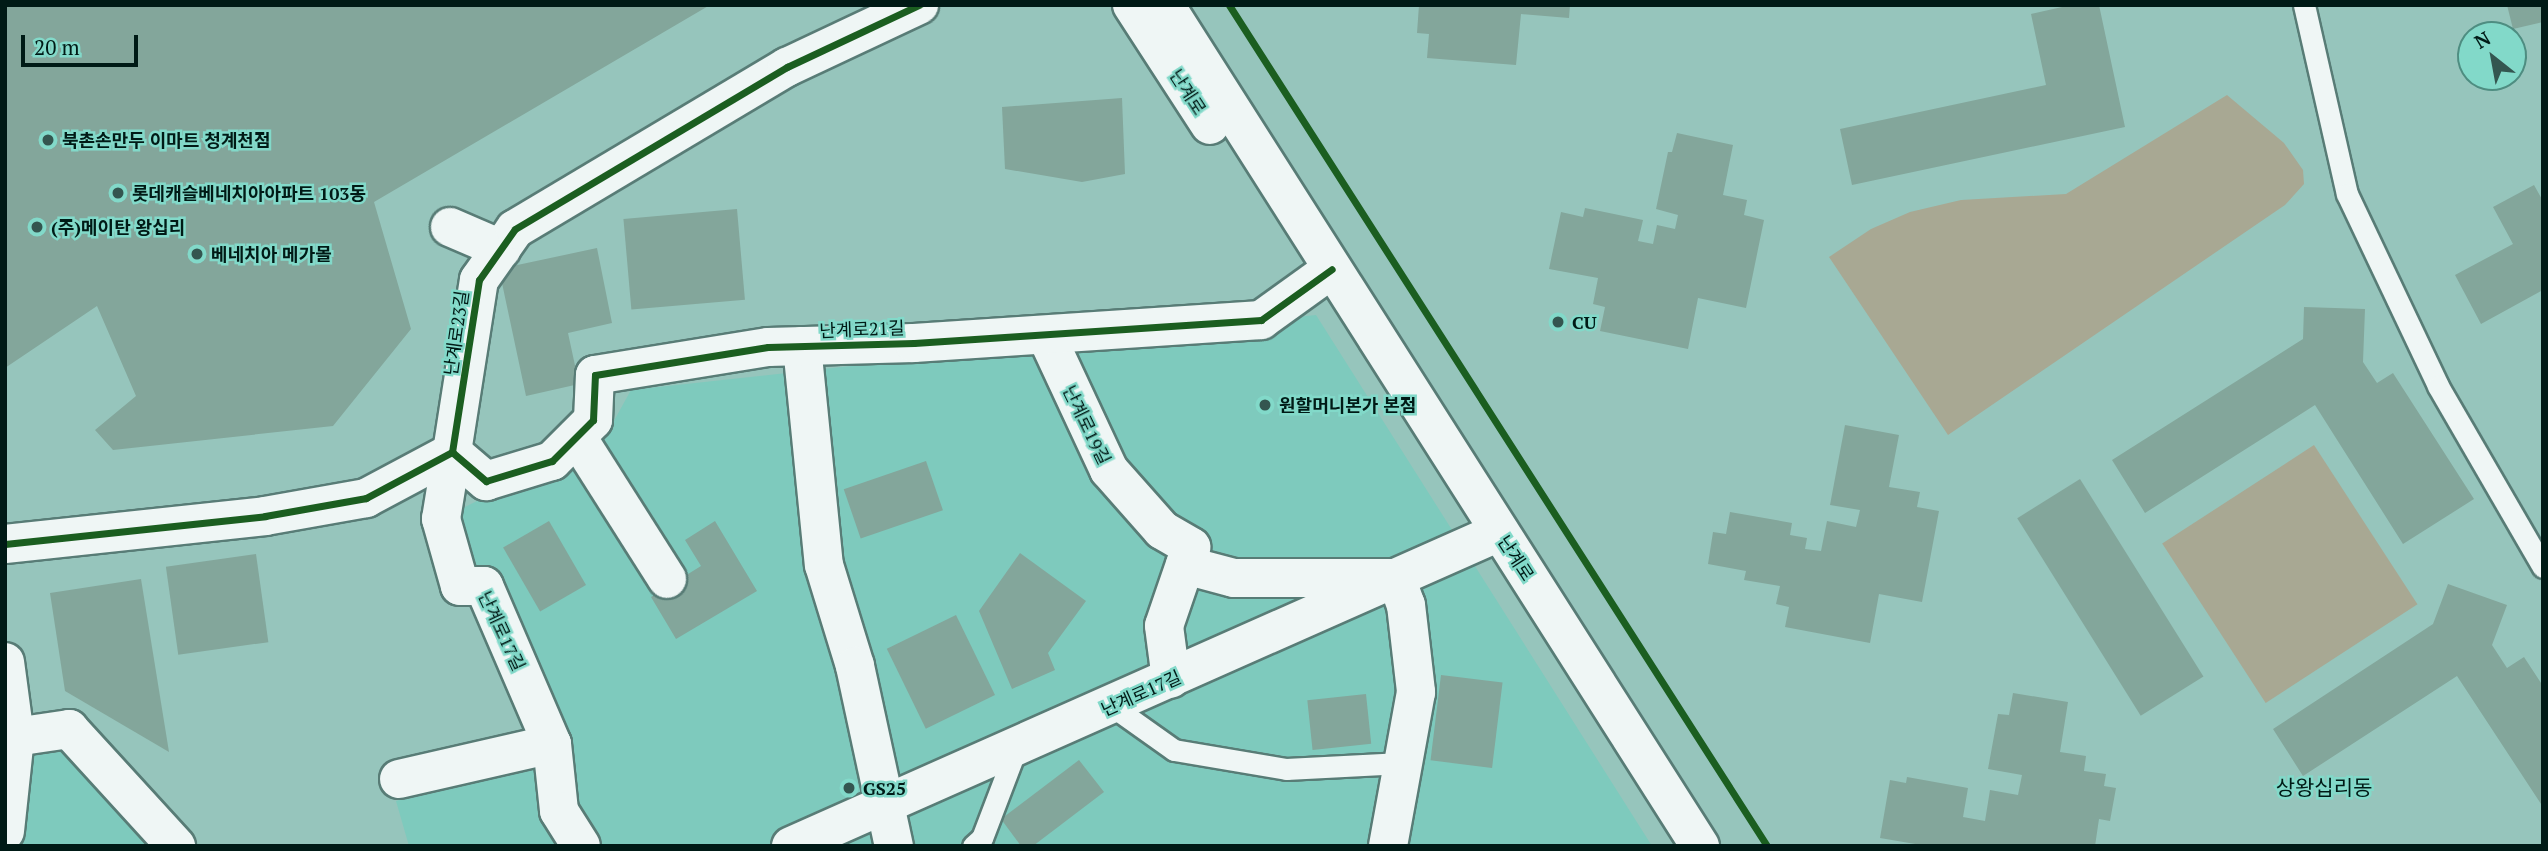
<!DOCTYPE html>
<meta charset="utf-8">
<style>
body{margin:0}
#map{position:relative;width:2548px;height:851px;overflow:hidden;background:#96c5bc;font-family:"PT Serif","Noto Sans KR",serif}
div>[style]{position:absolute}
.built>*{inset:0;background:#7ecabd}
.green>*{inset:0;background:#a8a893;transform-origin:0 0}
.building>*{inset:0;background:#83a69b;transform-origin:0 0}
.roads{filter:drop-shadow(2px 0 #587c76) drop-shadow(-2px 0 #587c76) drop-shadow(0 2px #587c76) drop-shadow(0 -2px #587c76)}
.service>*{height:21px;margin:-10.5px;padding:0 10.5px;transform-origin:10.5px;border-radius:10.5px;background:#eff6f5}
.minor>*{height:38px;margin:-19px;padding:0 19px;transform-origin:19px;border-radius:19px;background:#eff6f5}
.secondary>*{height:38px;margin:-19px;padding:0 19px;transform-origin:19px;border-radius:19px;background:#eff6f5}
.cycleway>*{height:7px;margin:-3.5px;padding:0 3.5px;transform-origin:3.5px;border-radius:3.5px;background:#1b5e20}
.dots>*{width:19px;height:19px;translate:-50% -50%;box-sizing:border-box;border:4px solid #82d9c9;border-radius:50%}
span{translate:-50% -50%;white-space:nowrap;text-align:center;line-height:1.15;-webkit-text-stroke:5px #82d9c9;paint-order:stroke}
.street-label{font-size:18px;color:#001a16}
.poi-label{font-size:18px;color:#001a16;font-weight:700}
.left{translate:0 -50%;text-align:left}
.quarter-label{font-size:21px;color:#001a16}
.frame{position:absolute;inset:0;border:7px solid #001a16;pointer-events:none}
.north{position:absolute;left:2457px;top:21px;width:70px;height:70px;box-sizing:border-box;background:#82d9c9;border:2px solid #4e8d81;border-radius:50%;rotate:329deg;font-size:19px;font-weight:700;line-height:28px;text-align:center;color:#001a16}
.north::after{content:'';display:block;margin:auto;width:24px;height:32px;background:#345650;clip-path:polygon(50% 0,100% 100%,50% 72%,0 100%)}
.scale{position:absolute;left:21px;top:35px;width:117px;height:32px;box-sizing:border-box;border:4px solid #001a16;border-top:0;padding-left:9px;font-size:21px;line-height:24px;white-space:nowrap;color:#001a16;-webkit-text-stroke:5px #82d9c9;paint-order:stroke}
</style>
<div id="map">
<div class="built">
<div style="clip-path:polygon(1316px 315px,1652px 846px,409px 846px,396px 801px,538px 754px,457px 511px,605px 437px,631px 390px)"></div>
<div style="clip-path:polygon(64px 738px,162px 846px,5px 846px,5px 750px)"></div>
</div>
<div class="green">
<div style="clip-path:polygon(2227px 95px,2284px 143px,2303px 170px,2304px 184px,2285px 205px,1948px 435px,1829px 257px,1871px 229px,1910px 212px,1961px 200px,2066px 194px)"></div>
<div style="left:2314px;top:445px;width:190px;height:181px;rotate:57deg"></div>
</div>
<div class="building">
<div style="clip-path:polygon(5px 5px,710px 5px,374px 202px,411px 329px,333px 426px,113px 450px,95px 430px,136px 396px,97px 306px,5px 368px)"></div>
<div style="clip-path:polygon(1419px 5px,1570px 5px,1569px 18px,1521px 14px,1516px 65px,1427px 58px,1429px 34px,1417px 33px)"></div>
<div style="clip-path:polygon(2071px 5px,2099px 5px,2125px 127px,1852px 185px,1840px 129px,2046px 85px,2031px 14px)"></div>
<div style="clip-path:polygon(2507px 5px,2543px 5px,2543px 22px,2513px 29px)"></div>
<div style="clip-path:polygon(1122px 98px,1125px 174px,1082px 182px,1005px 169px,1002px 107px)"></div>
<div style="clip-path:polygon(1677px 133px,1733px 145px,1723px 195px,1747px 200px,1744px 215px,1764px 220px,1746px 308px,1698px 298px,1688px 349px,1600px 331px,1605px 307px,1593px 304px,1598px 278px,1549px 269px,1561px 212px,1583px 217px,1585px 208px,1643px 220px,1638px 241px,1653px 244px,1657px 225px,1675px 229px,1678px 215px,1656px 209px,1668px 152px,1672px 152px)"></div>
<div style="clip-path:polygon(2534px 185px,2543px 201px,2543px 290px,2481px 324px,2455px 275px,2513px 244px,2493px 207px)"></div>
<div style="left:737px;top:209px;width:91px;height:114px;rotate:85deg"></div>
<div style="clip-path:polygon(597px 248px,612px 323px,568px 333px,579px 384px,526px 396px,499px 269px)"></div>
<div style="clip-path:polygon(2304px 307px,2365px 309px,2363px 362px,2377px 383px,2393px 373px,2474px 499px,2403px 544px,2315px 405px,2145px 513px,2112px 460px,2303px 339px)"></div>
<div style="clip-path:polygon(1845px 425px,1899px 435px,1889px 487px,1920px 492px,1917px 507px,1939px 511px,1922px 602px,1879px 594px,1870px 643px,1785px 627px,1789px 607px,1776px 604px,1780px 586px,1744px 580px,1746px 571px,1708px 564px,1713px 532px,1726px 534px,1730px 512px,1792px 523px,1790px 535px,1807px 538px,1805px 549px,1821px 551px,1827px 521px,1856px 527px,1860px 510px,1830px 505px)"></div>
<div style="left:926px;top:461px;width:52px;height:87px;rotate:71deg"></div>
<div style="left:2080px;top:479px;width:233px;height:74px;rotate:58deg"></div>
<div style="left:549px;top:521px;width:74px;height:53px;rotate:60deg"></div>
<div style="clip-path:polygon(715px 521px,757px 591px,676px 639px,651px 597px,701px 566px,685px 540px)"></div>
<div style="clip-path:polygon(1020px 553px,1086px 601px,1048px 653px,1055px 670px,1012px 689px,979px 611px)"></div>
<div style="left:256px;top:554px;width:89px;height:91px;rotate:82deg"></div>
<div style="clip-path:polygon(141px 579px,169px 752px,65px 691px,50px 593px)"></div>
<div style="clip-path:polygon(2448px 584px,2507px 605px,2492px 645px,2507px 668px,2524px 657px,2543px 686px,2543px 807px,2457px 676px,2303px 776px,2273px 729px,2433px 624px)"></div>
<div style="left:956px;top:615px;width:89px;height:77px;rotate:64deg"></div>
<div style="left:1441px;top:675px;width:62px;height:86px;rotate:7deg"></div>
<div style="clip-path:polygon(2013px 693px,2068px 702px,2060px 752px,2086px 756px,2084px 771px,2106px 774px,2104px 786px,2116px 788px,2110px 821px,2099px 819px,2095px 846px,1927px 846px,1880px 838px,1890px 780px,1906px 783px,1907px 777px,1968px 788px,1963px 817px,1985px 821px,1990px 790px,2018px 795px,2022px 775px,1988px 769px,1998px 714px,2009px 715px)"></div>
<div style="left:1366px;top:694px;width:50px;height:59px;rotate:84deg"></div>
<div style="clip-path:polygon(1079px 760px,1104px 792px,1033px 846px,1021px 846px,1001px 819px)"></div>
</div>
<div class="roads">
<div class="service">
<div style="left:2304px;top:5px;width:194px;rotate:77.2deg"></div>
<div style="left:2347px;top:194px;width:212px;rotate:64.6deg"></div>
<div style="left:2438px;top:386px;width:209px;rotate:59.9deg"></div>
<div style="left:1112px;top:706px;width:76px;rotate:35.4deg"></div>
<div style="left:1174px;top:750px;width:114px;rotate:9.6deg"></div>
<div style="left:1286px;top:769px;width:116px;rotate:-3deg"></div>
<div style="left:973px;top:846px;width:12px;rotate:-42deg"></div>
<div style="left:982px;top:838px;width:95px;rotate:-69.1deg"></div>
</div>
<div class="minor">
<div style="left:450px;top:227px;width:56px;rotate:23.3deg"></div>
<div style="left:1046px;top:335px;width:149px;rotate:65deg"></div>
<div style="left:1109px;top:470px;width:80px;rotate:48.5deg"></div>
<div style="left:1162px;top:530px;width:34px;rotate:30deg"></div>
<div style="left:1191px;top:547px;width:83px;rotate:108.9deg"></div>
<div style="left:1164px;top:626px;width:53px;rotate:82.5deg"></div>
<div style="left:802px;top:346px;width:220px;rotate:84.3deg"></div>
<div style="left:824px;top:565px;width:106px;rotate:72.9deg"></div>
<div style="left:855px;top:666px;width:184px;rotate:77.8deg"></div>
<div style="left:577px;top:437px;width:168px;rotate:57.6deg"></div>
<div style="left:452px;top:452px;width:45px;rotate:40.5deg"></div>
<div style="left:486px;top:481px;width:69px;rotate:-16.9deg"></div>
<div style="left:552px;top:461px;width:58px;rotate:-45deg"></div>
<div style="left:593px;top:420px;width:45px;rotate:-87.5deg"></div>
<div style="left:595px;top:375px;width:175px;rotate:-9.2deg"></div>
<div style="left:768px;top:347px;width:146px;rotate:-1.6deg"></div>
<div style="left:914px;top:343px;width:348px;rotate:-3.8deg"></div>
<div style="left:1261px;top:320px;width:87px;rotate:-35.7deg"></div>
<div style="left:5px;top:544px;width:262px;rotate:-6.1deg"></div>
<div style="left:265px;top:516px;width:103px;rotate:-10.1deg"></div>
<div style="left:366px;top:498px;width:98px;rotate:-28.1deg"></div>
<div style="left:452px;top:452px;width:174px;rotate:-81.1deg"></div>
<div style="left:479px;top:280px;width:62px;rotate:-54.8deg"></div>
<div style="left:515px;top:229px;width:317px;rotate:-30.8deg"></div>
<div style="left:787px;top:67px;width:146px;rotate:-25.2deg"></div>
<div style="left:1185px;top:565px;width:51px;rotate:14.9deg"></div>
<div style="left:1234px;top:578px;width:162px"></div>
<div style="left:1396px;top:578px;width:29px;rotate:70deg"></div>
<div style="left:1406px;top:605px;width:88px;rotate:83.4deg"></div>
<div style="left:1416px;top:692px;width:157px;rotate:100.3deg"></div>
<div style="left:5px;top:662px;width:76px;rotate:82.4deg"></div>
<div style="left:15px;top:737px;width:95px;rotate:96.1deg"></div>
<div style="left:15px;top:737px;width:55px;rotate:-8.4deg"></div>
<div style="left:69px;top:729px;width:159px;rotate:47.6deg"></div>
<div style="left:552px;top:744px;width:67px;rotate:84deg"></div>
<div style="left:559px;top:811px;width:41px;rotate:57.8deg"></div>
<div style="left:399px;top:779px;width:157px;rotate:-12.9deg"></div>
<div style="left:552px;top:744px;width:172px;rotate:-113.3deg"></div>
<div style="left:484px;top:586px;width:24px;rotate:180deg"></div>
<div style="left:460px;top:586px;width:70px;rotate:-105.8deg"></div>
<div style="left:441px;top:519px;width:68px;rotate:-80.7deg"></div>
<div style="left:791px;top:846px;width:775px;rotate:-23.92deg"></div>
</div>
<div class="secondary">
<div style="left:1132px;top:5px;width:143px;rotate:57deg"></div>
<div style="left:1165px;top:5px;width:997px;rotate:57.54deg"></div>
</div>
</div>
<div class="cycleway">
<div style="left:1229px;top:5px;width:998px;rotate:57.39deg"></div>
<div style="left:452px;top:452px;width:45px;rotate:40.5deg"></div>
<div style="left:486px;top:481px;width:69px;rotate:-16.9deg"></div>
<div style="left:552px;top:461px;width:58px;rotate:-45deg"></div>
<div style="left:593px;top:420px;width:45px;rotate:-87.5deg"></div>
<div style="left:595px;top:375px;width:175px;rotate:-9.2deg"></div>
<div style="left:768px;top:347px;width:146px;rotate:-1.6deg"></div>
<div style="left:914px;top:343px;width:348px;rotate:-3.8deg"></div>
<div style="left:1261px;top:320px;width:87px;rotate:-35.7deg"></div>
<div style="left:5px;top:544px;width:262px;rotate:-6.1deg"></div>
<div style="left:265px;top:516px;width:103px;rotate:-10.1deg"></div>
<div style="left:366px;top:498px;width:98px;rotate:-28.1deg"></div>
<div style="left:452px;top:452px;width:174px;rotate:-81.1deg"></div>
<div style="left:479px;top:280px;width:62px;rotate:-54.8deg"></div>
<div style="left:515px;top:229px;width:317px;rotate:-30.8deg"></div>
<div style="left:787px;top:67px;width:146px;rotate:-25.2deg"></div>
</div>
<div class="dots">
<div style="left:48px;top:140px;background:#345650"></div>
<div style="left:118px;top:193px;background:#345650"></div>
<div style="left:37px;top:227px;background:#345650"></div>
<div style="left:197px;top:254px;background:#345650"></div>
<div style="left:1558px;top:322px;background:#345650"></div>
<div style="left:1265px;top:405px;background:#345650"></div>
<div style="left:849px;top:788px;background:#345650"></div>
</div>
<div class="street-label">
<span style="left:1188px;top:92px;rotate:57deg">난계로</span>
<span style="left:862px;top:329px;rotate:-2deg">난계로21길</span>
<span style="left:456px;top:333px;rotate:-82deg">난계로23길</span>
<span style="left:1087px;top:425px;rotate:64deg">난계로19길</span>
<span style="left:1516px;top:558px;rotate:57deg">난계로</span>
<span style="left:502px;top:631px;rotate:65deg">난계로17길</span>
<span style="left:1141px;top:693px;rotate:-24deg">난계로17길</span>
</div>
<div class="poi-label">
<span class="left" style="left:62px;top:140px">북촌손만두 이마트 청계천점</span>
<span class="left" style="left:132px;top:193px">롯데캐슬베네치아아파트 103동</span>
<span class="left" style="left:51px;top:227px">(주)메이탄 왕십리</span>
<span class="left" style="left:211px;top:254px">베네치아 메가몰</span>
<span class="left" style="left:1572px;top:322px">CU</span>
<span class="left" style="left:1279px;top:405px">원할머니본가 본점</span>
<span class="left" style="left:863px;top:788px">GS25</span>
</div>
<div class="quarter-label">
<span style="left:2324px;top:787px">상왕십리동</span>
</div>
<div class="frame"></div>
<div class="north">N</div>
<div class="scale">20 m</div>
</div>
